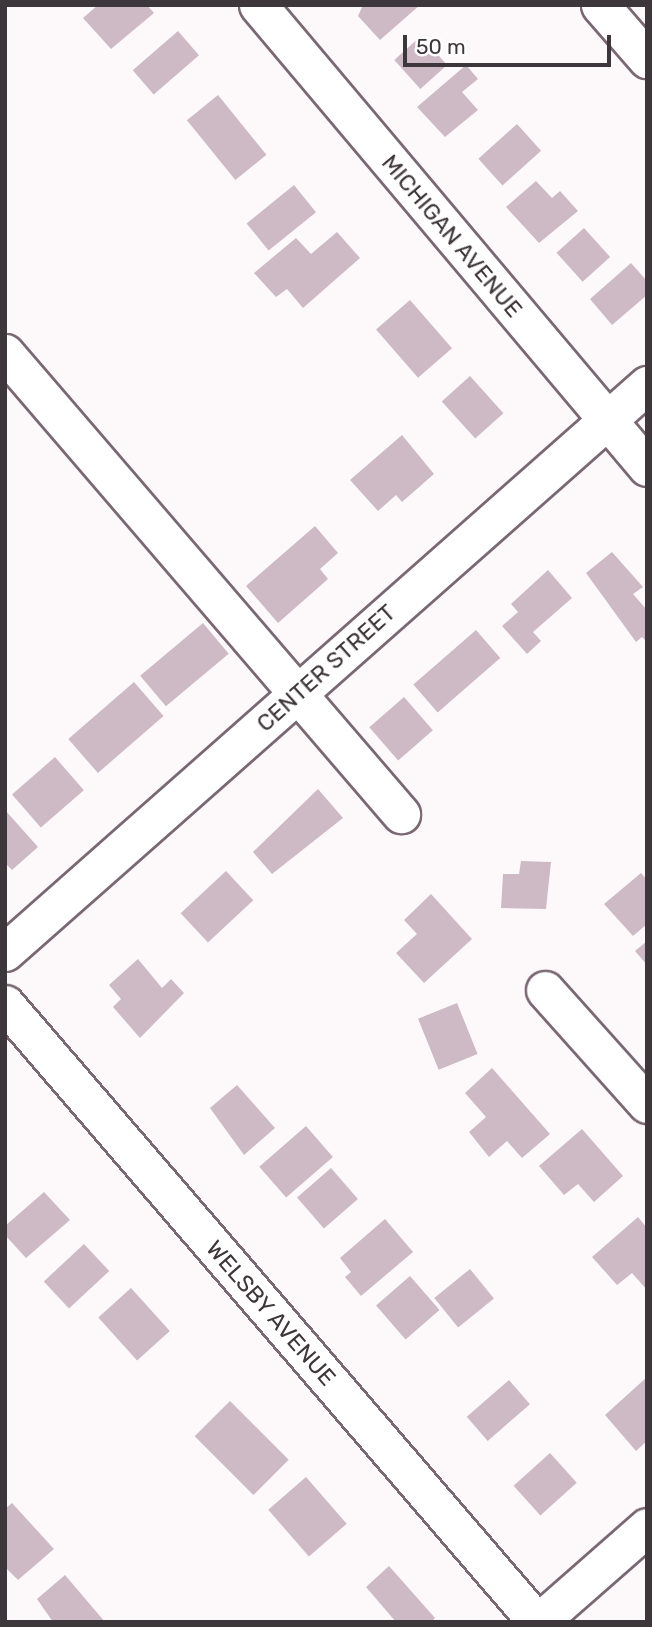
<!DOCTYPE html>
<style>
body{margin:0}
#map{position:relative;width:652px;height:1627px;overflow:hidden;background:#fdf9fb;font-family:Rubik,sans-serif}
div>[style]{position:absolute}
.building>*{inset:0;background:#cdbac5;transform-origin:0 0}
.roads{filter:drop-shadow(2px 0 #7a6873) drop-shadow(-2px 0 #7a6873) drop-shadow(0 2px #7a6873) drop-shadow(0 -2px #7a6873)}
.minor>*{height:37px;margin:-18.5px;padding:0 18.5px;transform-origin:18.5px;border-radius:18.5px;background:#fff}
span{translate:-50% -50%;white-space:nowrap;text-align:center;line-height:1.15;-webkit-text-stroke:5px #fff;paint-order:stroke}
.street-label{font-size:23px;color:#3d363a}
.frame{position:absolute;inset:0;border:7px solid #3d363a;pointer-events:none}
.scale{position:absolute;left:403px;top:35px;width:208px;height:32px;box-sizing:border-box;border:4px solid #3d363a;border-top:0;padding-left:9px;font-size:21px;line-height:24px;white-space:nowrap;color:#3d363a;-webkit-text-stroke:5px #fff;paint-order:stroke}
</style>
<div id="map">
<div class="building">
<div style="clip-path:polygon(98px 5px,147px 5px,154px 13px,111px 49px,83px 18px)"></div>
<div style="clip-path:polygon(363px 5px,420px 5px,380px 40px,358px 16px)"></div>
<div style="left:178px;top:31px;width:32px;height:60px;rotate:49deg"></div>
<div style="left:421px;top:36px;width:39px;height:36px;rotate:48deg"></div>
<div style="clip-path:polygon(466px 65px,478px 79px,462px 92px,478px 110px,445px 137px,417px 107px)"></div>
<div style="left:218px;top:95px;width:77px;height:40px;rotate:51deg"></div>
<div style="left:517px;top:124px;width:36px;height:52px;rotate:48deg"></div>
<div style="clip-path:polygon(536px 181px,552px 198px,560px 191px,578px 211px,539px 243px,506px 207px)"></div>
<div style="left:294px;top:185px;width:35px;height:61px;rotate:51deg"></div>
<div style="left:584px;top:228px;width:39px;height:37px;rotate:48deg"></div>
<div style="clip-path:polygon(337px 232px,360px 258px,303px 308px,287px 289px,276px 297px,254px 273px,296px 238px,311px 254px)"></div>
<div style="clip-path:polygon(631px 263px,647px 281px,647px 295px,612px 325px,590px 299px)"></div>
<div style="left:410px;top:300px;width:64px;height:45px;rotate:49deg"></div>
<div style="left:470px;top:376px;width:50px;height:38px;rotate:48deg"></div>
<div style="clip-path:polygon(402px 435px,434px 474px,402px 502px,396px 495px,378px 511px,350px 480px)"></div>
<div style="clip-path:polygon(315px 526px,338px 553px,320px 569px,328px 579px,278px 623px,246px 586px)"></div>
<div style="clip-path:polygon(612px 552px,643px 587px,633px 594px,647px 610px,647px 642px,642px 637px,636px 642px,586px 573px)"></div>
<div style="clip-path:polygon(548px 570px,572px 598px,533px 632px,541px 641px,527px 654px,502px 626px,518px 612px,511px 604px)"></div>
<div style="left:203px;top:623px;width:40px;height:82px;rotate:50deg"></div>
<div style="left:476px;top:630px;width:37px;height:83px;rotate:49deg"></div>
<div style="left:134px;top:682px;width:45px;height:87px;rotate:49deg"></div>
<div style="left:404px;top:697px;width:44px;height:46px;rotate:49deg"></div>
<div style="left:55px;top:757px;width:44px;height:57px;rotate:49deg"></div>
<div style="clip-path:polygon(318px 789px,343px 818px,272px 874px,253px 852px)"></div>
<div style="clip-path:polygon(5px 810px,38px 847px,12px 870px,5px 863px)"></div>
<div style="clip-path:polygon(521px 861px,551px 862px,546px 909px,501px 908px,503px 874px,519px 874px)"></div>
<div style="left:226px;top:871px;width:40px;height:62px;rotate:47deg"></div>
<div style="clip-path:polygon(641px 873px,647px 880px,647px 924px,633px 936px,604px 904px)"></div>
<div style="clip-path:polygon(431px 894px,472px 939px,424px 983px,396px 953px,417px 934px,404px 920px)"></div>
<div style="clip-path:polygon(647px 941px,647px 965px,635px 951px)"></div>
<div style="clip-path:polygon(138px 959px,162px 988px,171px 979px,184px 993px,140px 1038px,113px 1007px,121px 999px,109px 985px)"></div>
<div style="left:457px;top:1003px;width:55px;height:42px;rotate:68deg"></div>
<div style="clip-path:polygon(492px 1068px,550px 1134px,522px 1158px,507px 1141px,489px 1157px,469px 1132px,486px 1117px,465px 1093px)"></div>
<div style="clip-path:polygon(237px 1085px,275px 1128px,244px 1155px,210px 1108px)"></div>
<div style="left:306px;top:1126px;width:41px;height:62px;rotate:49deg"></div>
<div style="clip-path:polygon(582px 1129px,623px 1176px,594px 1202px,578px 1184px,564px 1195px,539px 1166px)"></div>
<div style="left:331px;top:1168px;width:41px;height:45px;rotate:49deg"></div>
<div style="clip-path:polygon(44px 1192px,70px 1220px,26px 1258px,5px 1235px,5px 1226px)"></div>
<div style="clip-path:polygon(638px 1217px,647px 1228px,647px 1290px,632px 1273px,617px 1285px,592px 1257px)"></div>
<div style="clip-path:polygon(385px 1219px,413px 1252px,361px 1296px,345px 1277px,351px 1272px,340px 1258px)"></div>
<div style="left:84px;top:1244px;width:37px;height:55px;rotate:47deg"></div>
<div style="left:470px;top:1269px;width:38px;height:46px;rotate:51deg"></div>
<div style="left:410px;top:1276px;width:45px;height:45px;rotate:49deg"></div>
<div style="left:131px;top:1288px;width:58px;height:44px;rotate:48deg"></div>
<div style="clip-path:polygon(647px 1377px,647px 1441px,636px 1451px,605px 1415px)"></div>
<div style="left:509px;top:1380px;width:32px;height:56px;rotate:49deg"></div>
<div style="left:230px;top:1401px;width:83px;height:50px;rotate:45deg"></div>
<div style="left:550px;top:1453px;width:40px;height:49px;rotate:48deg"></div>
<div style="left:306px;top:1477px;width:62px;height:50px;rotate:49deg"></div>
<div style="clip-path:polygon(12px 1503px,54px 1549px,18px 1580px,5px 1567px,5px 1509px)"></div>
<div style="clip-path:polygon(389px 1566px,435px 1618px,431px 1622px,396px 1622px,366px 1587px)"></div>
<div style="clip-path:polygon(65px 1575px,105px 1622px,53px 1622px,37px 1599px)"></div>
</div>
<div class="roads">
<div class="minor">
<div style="left:258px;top:5px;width:604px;rotate:49.9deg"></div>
<div style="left:600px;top:5px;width:72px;rotate:49deg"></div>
<div style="left:5px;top:353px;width:608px;rotate:49.34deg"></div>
<div style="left:5px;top:952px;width:857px;rotate:-41.45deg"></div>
<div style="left:545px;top:990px;width:153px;rotate:48.2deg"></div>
<div style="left:5px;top:1004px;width:815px;rotate:49.28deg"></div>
<div style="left:539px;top:1622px;width:144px;rotate:-41.3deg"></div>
</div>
</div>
<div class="street-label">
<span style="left:452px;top:236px;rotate:50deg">MICHIGAN AVENUE</span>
<span style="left:326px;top:668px;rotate:-42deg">CENTER STREET</span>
<span style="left:271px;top:1313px;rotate:49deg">WELSBY AVENUE</span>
</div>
<div class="frame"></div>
<div class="scale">50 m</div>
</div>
